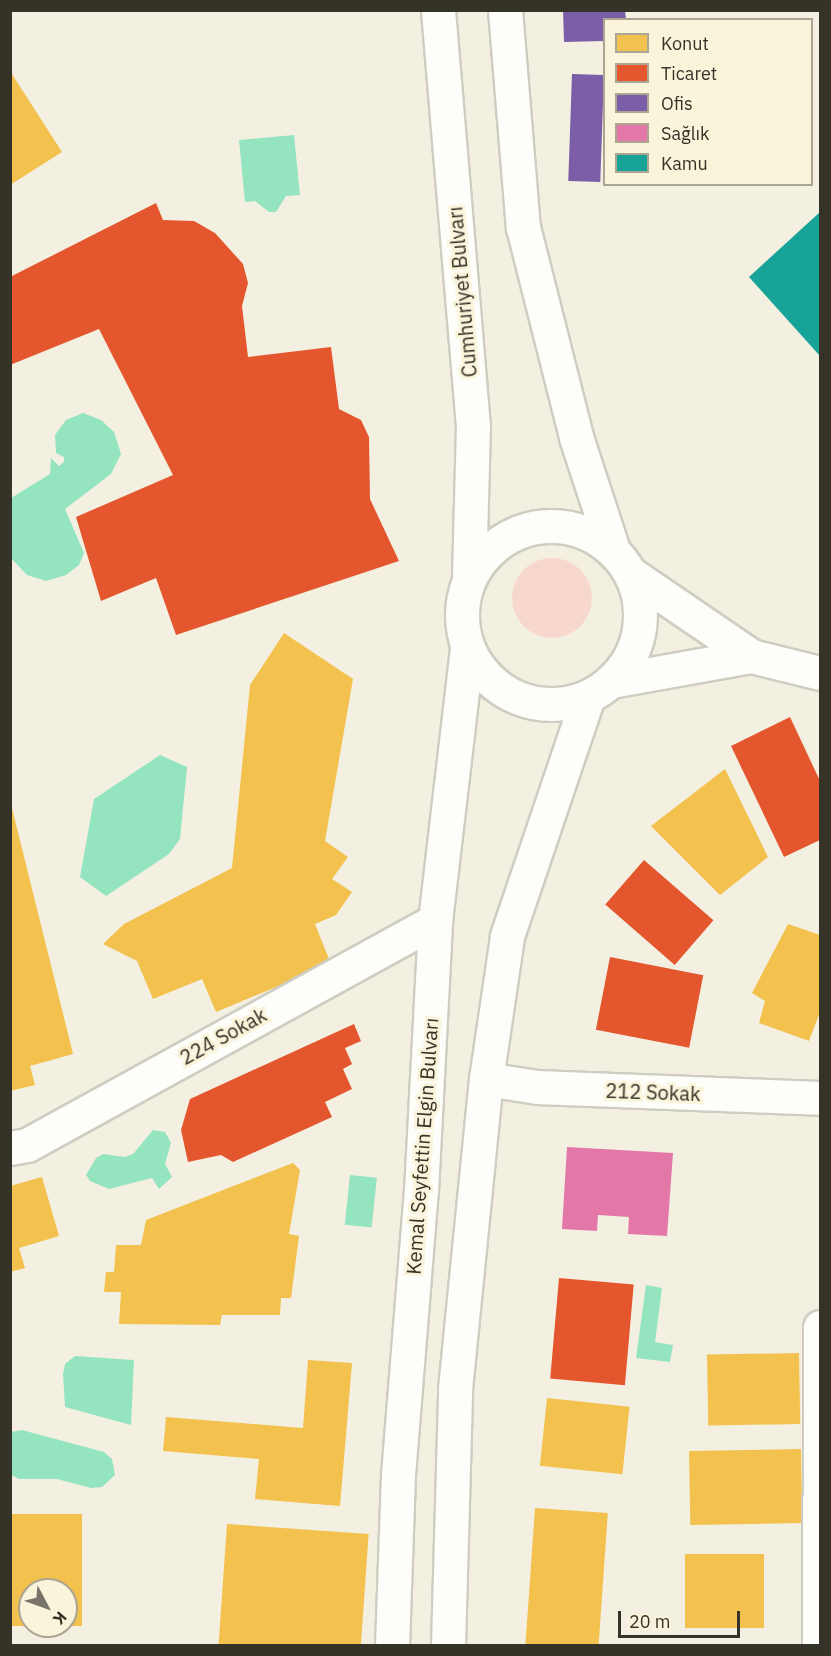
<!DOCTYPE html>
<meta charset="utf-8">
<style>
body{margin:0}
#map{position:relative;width:831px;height:1656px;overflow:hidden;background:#f3f0e1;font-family:"IBM Plex Sans",sans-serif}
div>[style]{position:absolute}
.green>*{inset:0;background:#f8d7cc}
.round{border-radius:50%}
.water>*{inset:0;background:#95e4c0;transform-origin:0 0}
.homes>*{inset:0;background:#f2c14e;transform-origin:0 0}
.shops>*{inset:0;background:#e4572e;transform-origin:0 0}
.offices>*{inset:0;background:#7b5ea7;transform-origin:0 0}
.health>*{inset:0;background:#e377a8}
.public>*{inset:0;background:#17a398}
.roads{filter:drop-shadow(2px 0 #cfcdc1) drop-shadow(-2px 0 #cfcdc1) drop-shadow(0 2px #cfcdc1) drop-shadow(0 -2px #cfcdc1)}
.street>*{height:33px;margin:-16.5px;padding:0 16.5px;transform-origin:16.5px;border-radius:16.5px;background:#fdfdfa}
.secondary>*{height:33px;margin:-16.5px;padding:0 16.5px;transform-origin:16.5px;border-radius:16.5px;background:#fdfdfa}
.secondary>.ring{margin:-16.5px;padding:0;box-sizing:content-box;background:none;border:33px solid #fdfdfa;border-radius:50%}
span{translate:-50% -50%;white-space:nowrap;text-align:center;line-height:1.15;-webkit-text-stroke:6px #faf4da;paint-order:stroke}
.street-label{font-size:20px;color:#353228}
.frame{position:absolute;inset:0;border:12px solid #353228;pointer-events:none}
.legend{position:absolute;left:603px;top:18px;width:210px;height:168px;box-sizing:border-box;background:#faf4da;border:2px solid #aba693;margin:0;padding:8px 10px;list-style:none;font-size:18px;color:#353228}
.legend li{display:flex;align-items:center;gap:12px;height:30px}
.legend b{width:30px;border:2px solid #aba693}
.north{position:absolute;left:18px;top:1578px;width:60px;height:60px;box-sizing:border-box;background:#faf4da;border:2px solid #aba693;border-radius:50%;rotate:131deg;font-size:16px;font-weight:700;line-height:24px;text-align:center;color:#353228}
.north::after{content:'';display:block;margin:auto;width:21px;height:27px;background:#787469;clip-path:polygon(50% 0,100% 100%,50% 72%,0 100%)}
.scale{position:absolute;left:618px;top:1611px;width:122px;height:27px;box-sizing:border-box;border:3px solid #353228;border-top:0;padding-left:8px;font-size:18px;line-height:21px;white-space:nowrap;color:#353228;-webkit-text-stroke:4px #faf4da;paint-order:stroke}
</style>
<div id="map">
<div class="green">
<div class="round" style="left:512px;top:558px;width:80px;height:80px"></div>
</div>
<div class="water">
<div style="clip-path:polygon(294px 135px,300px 195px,286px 196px,276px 212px,269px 212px,255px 201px,245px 202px,239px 140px)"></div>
<div style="clip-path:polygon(83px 413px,101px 420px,114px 432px,121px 454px,111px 474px,65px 509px,84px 553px,79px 565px,66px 575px,46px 581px,27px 575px,11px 558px,11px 498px,50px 474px,51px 458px,59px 466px,64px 462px,64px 457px,56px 453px,55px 435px,66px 420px)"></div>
<div style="clip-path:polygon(160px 755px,187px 767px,180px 839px,169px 854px,106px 896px,80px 877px,94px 799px)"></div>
<div style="clip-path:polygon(153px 1130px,165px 1132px,171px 1143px,165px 1164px,172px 1177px,159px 1189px,152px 1178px,109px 1189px,90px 1181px,86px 1175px,96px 1158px,103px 1154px,125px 1157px,133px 1154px)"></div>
<div style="left:350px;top:1175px;width:27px;height:50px;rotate:6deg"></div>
<div style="clip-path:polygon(646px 1285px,662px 1288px,655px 1342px,673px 1345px,670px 1362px,636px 1358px)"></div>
<div style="clip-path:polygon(75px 1356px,134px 1360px,131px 1425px,65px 1407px,63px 1374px,65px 1364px)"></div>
<div style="clip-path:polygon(22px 1430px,104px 1452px,112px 1459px,115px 1475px,102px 1487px,91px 1488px,57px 1479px,19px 1479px,11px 1475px,11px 1432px)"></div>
</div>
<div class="homes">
<div style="clip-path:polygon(10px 71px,62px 152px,10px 185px)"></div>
<div style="clip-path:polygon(284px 633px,353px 679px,325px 841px,348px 857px,332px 879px,352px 892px,336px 915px,315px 924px,331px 964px,216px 1012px,202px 979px,153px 999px,137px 961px,103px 944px,124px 924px,232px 868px,250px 685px)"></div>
<div style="clip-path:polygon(725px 769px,768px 857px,720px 895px,651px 826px)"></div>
<div style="clip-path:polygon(10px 800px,73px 1054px,30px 1066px,35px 1085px,10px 1091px)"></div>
<div style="clip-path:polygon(788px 924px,820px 935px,820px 1012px,809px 1041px,759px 1023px,765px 1001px,752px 993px)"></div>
<div style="clip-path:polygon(293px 1163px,300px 1170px,289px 1234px,299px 1236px,291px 1298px,281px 1298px,280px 1315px,222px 1315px,220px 1325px,119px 1324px,121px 1292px,104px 1292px,106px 1272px,114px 1272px,116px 1245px,141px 1245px,146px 1220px)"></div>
<div style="clip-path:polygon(42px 1177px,59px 1236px,19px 1248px,25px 1268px,10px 1272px,10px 1186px)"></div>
<div style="left:799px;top:1353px;width:71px;height:92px;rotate:89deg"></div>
<div style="clip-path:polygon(308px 1360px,352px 1363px,340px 1506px,255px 1499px,259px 1459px,163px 1451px,166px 1417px,303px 1428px)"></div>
<div style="left:547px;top:1398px;width:83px;height:68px;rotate:6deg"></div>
<div style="left:801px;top:1449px;width:74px;height:112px;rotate:89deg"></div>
<div style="left:535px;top:1508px;width:73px;height:138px;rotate:4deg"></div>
<div style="clip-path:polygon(10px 1514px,82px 1514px,82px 1626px,66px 1626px,66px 1590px,30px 1590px,30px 1626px,10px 1626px)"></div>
<div style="left:227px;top:1524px;width:142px;height:122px;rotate:4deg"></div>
<div style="left:685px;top:1554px;width:79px;height:74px"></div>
</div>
<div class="shops">
<div style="clip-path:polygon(156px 203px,163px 220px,194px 221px,215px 233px,243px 264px,248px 283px,242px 306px,248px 357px,331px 347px,339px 409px,361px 420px,369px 437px,370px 499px,399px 561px,176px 635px,156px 578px,101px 601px,76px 517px,173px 475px,99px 329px,10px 365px,10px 277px)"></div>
<div style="clip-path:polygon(790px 717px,820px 781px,820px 840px,784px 857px,731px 746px)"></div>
<div style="left:644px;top:860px;width:92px;height:59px;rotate:41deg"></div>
<div style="left:610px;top:957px;width:95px;height:74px;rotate:11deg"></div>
<div style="clip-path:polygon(354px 1024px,361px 1041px,345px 1048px,352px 1064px,343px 1069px,352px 1089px,325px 1102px,332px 1117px,233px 1162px,221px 1155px,188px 1162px,181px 1130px,190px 1099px)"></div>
<div style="left:559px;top:1278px;width:75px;height:101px;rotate:5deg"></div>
</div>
<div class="offices">
<div style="clip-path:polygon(563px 10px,625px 10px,626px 20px,604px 20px,604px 41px,564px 42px)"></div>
<div style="left:572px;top:74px;width:32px;height:107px;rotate:2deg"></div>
</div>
<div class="health">
<div style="clip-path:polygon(567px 1147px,673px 1153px,667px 1236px,628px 1234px,629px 1217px,598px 1215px,597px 1231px,562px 1229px)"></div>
</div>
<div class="public">
<div style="clip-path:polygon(820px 212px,820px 356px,749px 277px)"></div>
</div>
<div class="roads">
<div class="street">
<div style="left:486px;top:1079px;width:52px;rotate:8.9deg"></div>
<div style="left:537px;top:1087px;width:283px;rotate:2.2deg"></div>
<div style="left:10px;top:1148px;width:17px;rotate:-10deg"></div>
<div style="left:27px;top:1145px;width:465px;rotate:-28.8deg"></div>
<div style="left:819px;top:1646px;width:319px;rotate:-89.8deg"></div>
</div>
<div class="secondary">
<div style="left:438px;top:10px;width:416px;rotate:85.2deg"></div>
<div style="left:473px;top:425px;width:150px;rotate:91.5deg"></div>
<div style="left:505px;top:10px;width:218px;rotate:85.3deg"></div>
<div style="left:523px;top:227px;width:217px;rotate:75.8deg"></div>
<div style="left:576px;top:437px;width:119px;rotate:71.9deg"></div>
<div class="ring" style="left:462px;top:526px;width:145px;height:145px"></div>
<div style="left:631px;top:574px;width:145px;rotate:34.3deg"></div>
<div style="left:751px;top:656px;width:71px;rotate:13.8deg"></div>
<div style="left:611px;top:681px;width:142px;rotate:-10.1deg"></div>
<div style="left:392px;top:1646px;width:171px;rotate:-88deg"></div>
<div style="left:398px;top:1475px;width:285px;rotate:-85.4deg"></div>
<div style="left:421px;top:1191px;width:270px;rotate:-87deg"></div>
<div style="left:435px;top:921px;width:276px;rotate:-83.3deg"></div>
<div style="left:448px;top:1646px;width:257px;rotate:-88.4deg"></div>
<div style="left:455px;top:1389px;width:312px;rotate:-84.3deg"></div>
<div style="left:486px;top:1079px;width:145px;rotate:-81.6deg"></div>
<div style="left:507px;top:936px;width:252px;rotate:-71.3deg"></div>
</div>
</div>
<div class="street-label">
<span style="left:462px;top:292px;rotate:-95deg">Cumhuriyet Bulvarı</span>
<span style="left:223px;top:1036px;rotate:-29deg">224 Sokak</span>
<span style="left:653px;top:1092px;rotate:2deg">212 Sokak</span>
<span style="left:422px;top:1146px;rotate:-86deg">Kemal Seyfettin Elgin Bulvarı</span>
</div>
<div class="frame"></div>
<ul class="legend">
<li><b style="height:16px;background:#f2c14e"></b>Konut</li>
<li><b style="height:16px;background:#e4572e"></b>Ticaret</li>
<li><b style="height:16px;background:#7b5ea7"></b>Ofis</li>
<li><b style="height:16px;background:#e377a8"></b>Sağlık</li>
<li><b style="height:16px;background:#17a398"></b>Kamu</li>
</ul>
<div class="north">K</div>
<div class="scale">20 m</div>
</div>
